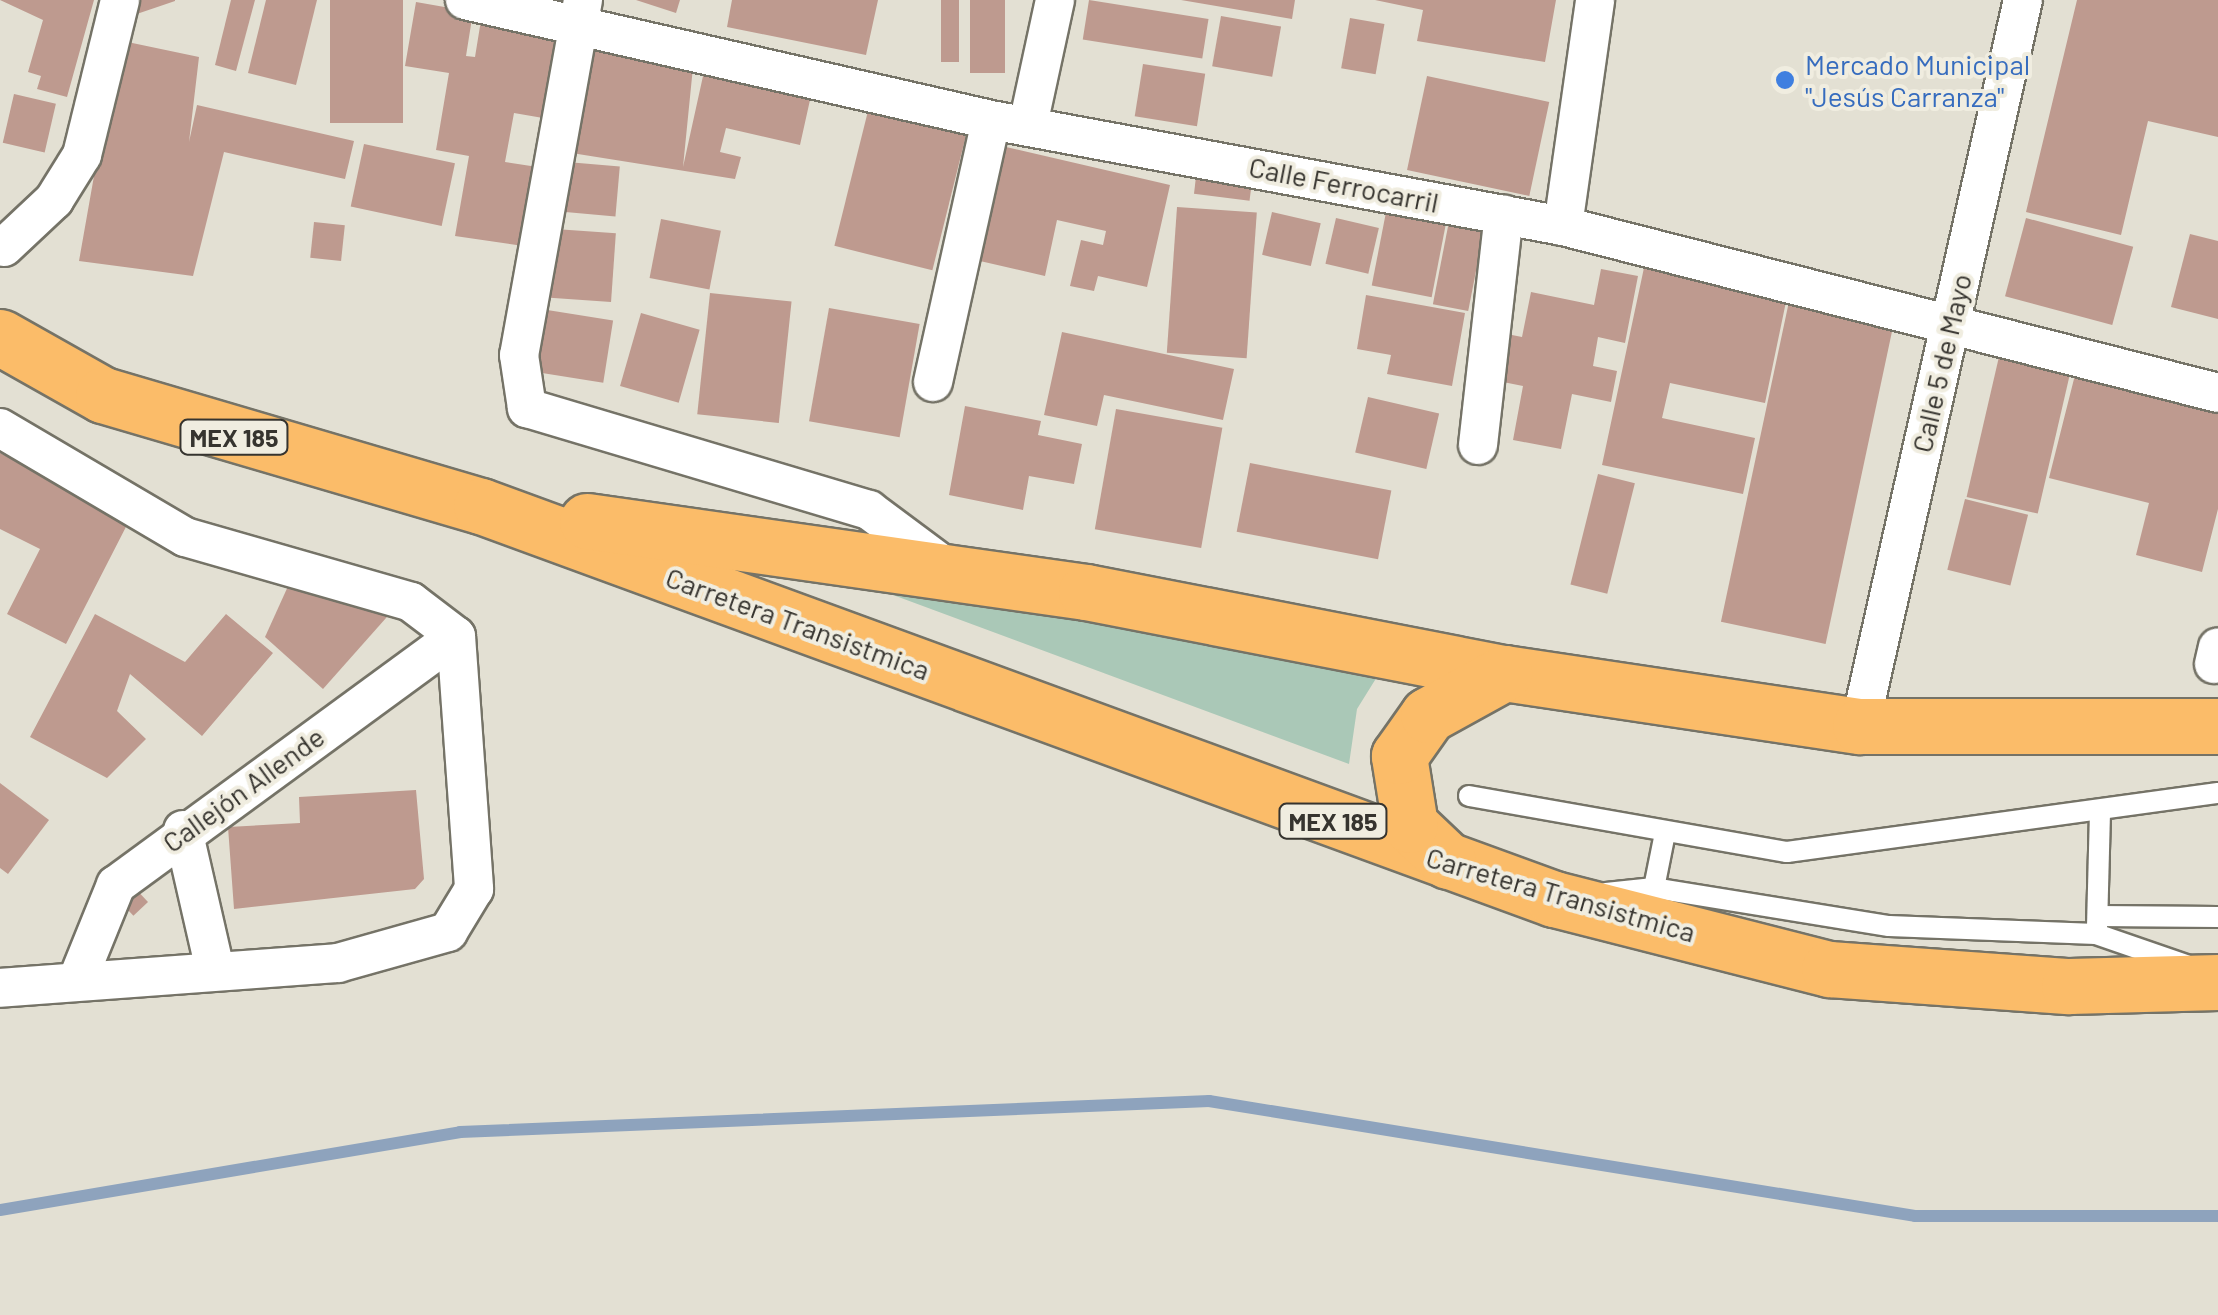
<!DOCTYPE html>
<meta charset="utf-8">
<style>
body{margin:0}
#map{position:relative;width:2218px;height:1315px;overflow:hidden;background:#e3e0d3;font-family:Barlow,sans-serif}
div>[style]{position:absolute}
.green>*{inset:0;background:#aac8b7}
.stream>*{height:12px;margin:-6px;padding:0 6px;transform-origin:6px;border-radius:6px;background:#8ea3bd}
.building>*{inset:0;background:#be9a8f;transform-origin:0 0}
.roads{filter:drop-shadow(2px 0 #757367) drop-shadow(-2px 0 #757367) drop-shadow(0 2px #757367) drop-shadow(0 -2px #757367)}
.lane>*{height:20px;margin:-10px;padding:0 10px;transform-origin:10px;border-radius:10px;background:#fff}
.street>*{height:38px;margin:-19px;padding:0 19px;transform-origin:19px;border-radius:19px;background:#fff}
.primary>*{height:55px;margin:-27.5px;padding:0 27.5px;transform-origin:27.5px;border-radius:27.5px;background:#fbbc69}
.dots>*{width:28px;height:28px;translate:-50% -50%;box-sizing:border-box;border:5px solid #f0ede0;border-radius:50%}
span{translate:-50% -50%;white-space:nowrap;text-align:center;line-height:1.15;-webkit-text-stroke:8px #f0ede0;paint-order:stroke}
.shield-label span{padding:2px 8px;background:#f0ede0;border:2px solid;border-radius:8px;-webkit-text-stroke-width:0}
.shield-label{font-size:25px;color:#36342f;font-weight:700}
.shop-label{font-size:28px;color:#366cbe}
.left{translate:0 -50%;text-align:left}
.street-label{font-size:28px;color:#36342f}
</style>
<div id="map">
<div class="green">
<div style="clip-path:polygon(804px 562px,1385px 664px,1357px 709px,1349px 764px)"></div>
</div>
<div class="stream">
<div style="left:0;top:1210px;width:467px;rotate:-9.6deg"></div>
<div style="left:460px;top:1132px;width:750px;rotate:-2.37deg"></div>
<div style="left:1209px;top:1101px;width:715px;rotate:9.25deg"></div>
<div style="left:1915px;top:1216px;width:303px"></div>
</div>
<div class="building">
<div style="clip-path:polygon(0 0,94px 0,67px 97px,37px 89px,41px 76px,28px 72px,43px 20px)"></div>
<div style="clip-path:polygon(129px 0,175px 0,175px 1px,125px 18px)"></div>
<div style="clip-path:polygon(231px 0,255px 0,236px 71px,215px 65px)"></div>
<div style="clip-path:polygon(266px 0,317px 0,296px 85px,248px 73px)"></div>
<div style="left:330px;top:0;width:73px;height:123px"></div>
<div style="clip-path:polygon(636px 0,680px 0,676px 13px)"></div>
<div style="clip-path:polygon(732px 0,878px 0,866px 55px,727px 27px)"></div>
<div style="left:941px;top:0;width:18px;height:62px"></div>
<div style="left:970px;top:0;width:35px;height:73px"></div>
<div style="left:1089px;top:0;width:121px;height:40px;rotate:9deg"></div>
<div style="clip-path:polygon(1181px 0,1295px 0,1292px 19px)"></div>
<div style="clip-path:polygon(1375px 0,1556px 0,1545px 62px,1417px 41px,1423px 10px)"></div>
<div style="clip-path:polygon(2077px 0,2218px 0,2218px 137px,2148px 121px,2121px 235px,2026px 212px)"></div>
<div style="clip-path:polygon(416px 2px,473px 12px,466px 56px,475px 57px,482px 14px,555px 36px,543px 118px,514px 113px,505px 162px,544px 168px,530px 247px,455px 236px,469px 156px,436px 150px,449px 73px,405px 66px)"></div>
<div style="left:1221px;top:16px;width:61px;height:51px;rotate:10deg"></div>
<div style="left:1350px;top:18px;width:35px;height:51px;rotate:10deg"></div>
<div style="clip-path:polygon(118px 40px,199px 57px,189px 142px,197px 105px,354px 141px,345px 179px,224px 152px,193px 276px,79px 261px)"></div>
<div style="clip-path:polygon(582px 43px,693px 67px,683px 167px,705px 67px,812px 91px,800px 145px,726px 128px,720px 152px,741px 157px,735px 179px,559px 151px)"></div>
<div style="left:1143px;top:64px;width:63px;height:53px;rotate:9deg"></div>
<div style="left:1427px;top:76px;width:125px;height:96px;rotate:12deg"></div>
<div style="left:14px;top:94px;width:43px;height:50px;rotate:13deg"></div>
<div style="left:868px;top:111px;width:101px;height:139px;rotate:14deg"></div>
<div style="left:364px;top:144px;width:93px;height:64px;rotate:12deg"></div>
<div style="clip-path:polygon(1006px 147px,1170px 185px,1147px 287px,1098px 276px,1094px 291px,1070px 286px,1081px 240px,1103px 245px,1106px 231px,1057px 220px,1045px 276px,980px 261px)"></div>
<div style="left:567px;top:162px;width:53px;height:50px;rotate:5deg"></div>
<div style="left:1197px;top:169px;width:56px;height:25px;rotate:7deg"></div>
<div style="left:1177px;top:207px;width:80px;height:146px;rotate:4deg"></div>
<div style="left:1387px;top:207px;width:61px;height:80px;rotate:11deg"></div>
<div style="left:1451px;top:211px;width:36px;height:95px;rotate:11deg"></div>
<div style="left:1272px;top:212px;width:50px;height:44px;rotate:13deg"></div>
<div style="left:1336px;top:218px;width:44px;height:47px;rotate:13deg"></div>
<div style="left:2026px;top:218px;width:111px;height:81px;rotate:15deg"></div>
<div style="left:661px;top:219px;width:61px;height:60px;rotate:11deg"></div>
<div style="left:314px;top:222px;width:31px;height:36px;rotate:6deg"></div>
<div style="left:555px;top:229px;width:61px;height:69px;rotate:4deg"></div>
<div style="clip-path:polygon(2190px 234px,2218px 241px,2218px 319px,2171px 307px)"></div>
<div style="clip-path:polygon(1645px 263px,1788px 292px,1765px 403px,1670px 383px,1662px 418px,1755px 438px,1743px 494px,1602px 465px)"></div>
<div style="clip-path:polygon(1601px 269px,1638px 276px,1625px 343px,1598px 337px,1593px 366px,1617px 371px,1611px 402px,1572px 394px,1561px 449px,1513px 440px,1523px 386px,1493px 380px,1502px 333px,1522px 337px,1531px 292px,1594px 305px)"></div>
<div style="left:1791px;top:292px;width:107px;height:337px;rotate:12deg"></div>
<div style="left:710px;top:293px;width:82px;height:122px;rotate:6deg"></div>
<div style="clip-path:polygon(1366px 295px,1465px 313px,1452px 386px,1387px 374px,1391px 355px,1357px 349px)"></div>
<div style="left:829px;top:308px;width:92px;height:115px;rotate:10deg"></div>
<div style="left:541px;top:309px;width:73px;height:63px;rotate:9deg"></div>
<div style="left:641px;top:313px;width:61px;height:76px;rotate:16deg"></div>
<div style="clip-path:polygon(1062px 332px,1234px 369px,1223px 420px,1104px 395px,1097px 426px,1044px 415px)"></div>
<div style="left:2001px;top:348px;width:73px;height:153px;rotate:13deg"></div>
<div style="clip-path:polygon(2077px 367px,2218px 403px,2218px 509px,2202px 572px,2136px 555px,2149px 503px,2049px 478px)"></div>
<div style="left:1368px;top:397px;width:73px;height:57px;rotate:13deg"></div>
<div style="clip-path:polygon(965px 406px,1041px 421px,1038px 435px,1082px 444px,1074px 484px,1029px 476px,1023px 510px,949px 495px)"></div>
<div style="left:1116px;top:409px;width:108px;height:122px;rotate:10deg"></div>
<div style="clip-path:polygon(0 453px,130px 519px,66px 644px,7px 614px,40px 549px,0 529px)"></div>
<div style="left:1250px;top:463px;width:144px;height:70px;rotate:11deg"></div>
<div style="left:1598px;top:474px;width:38px;height:114px;rotate:14deg"></div>
<div style="left:1965px;top:499px;width:65px;height:73px;rotate:14deg"></div>
<div style="clip-path:polygon(289px 584px,394px 609px,323px 689px,265px 637px)"></div>
<div style="clip-path:polygon(95px 614px,185px 662px,226px 614px,273px 653px,202px 736px,130px 674px,117px 711px,146px 739px,107px 778px,30px 737px)"></div>
<div style="clip-path:polygon(0 783px,49px 820px,8px 874px,0 868px)"></div>
<div style="clip-path:polygon(416px 790px,424px 879px,415px 889px,234px 909px,228px 827px,300px 823px,299px 797px)"></div>
<div style="left:133px;top:886px;width:22px;height:20px;rotate:47deg"></div>
</div>
<div class="roads">
<div class="lane">
<div style="left:1469px;top:796px;width:323px;rotate:10deg"></div>
<div style="left:1787px;top:852px;width:435px;rotate:-7.8deg"></div>
<div style="left:1654px;top:888px;width:56px;rotate:-78.7deg"></div>
<div style="left:1606px;top:893px;width:48px;rotate:-5.9deg"></div>
<div style="left:1654px;top:888px;width:238px;rotate:9.2deg"></div>
<div style="left:1889px;top:926px;width:207px;rotate:2.2deg"></div>
<div style="left:2096px;top:934px;width:102px;rotate:19deg"></div>
<div style="left:2098px;top:916px;width:120px;rotate:0.5deg"></div>
<div style="left:2097px;top:927px;width:112px;rotate:-88.5deg"></div>
</div>
<div class="street">
<div style="left:465px;top:0;width:540px;rotate:12.85deg"></div>
<div style="left:991px;top:120px;width:582px;rotate:10.5deg"></div>
<div style="left:1563px;top:226px;width:676px;rotate:14.3deg"></div>
<div style="left:583px;top:0;width:361px;rotate:100.2deg"></div>
<div style="left:519px;top:355px;width:54px;rotate:81.4deg"></div>
<div style="left:527px;top:408px;width:357px;rotate:16.6deg"></div>
<div style="left:869px;top:510px;width:107px;rotate:36.7deg"></div>
<div style="left:1028px;top:125px;width:128px;rotate:-77.8deg"></div>
<div style="left:1563px;top:226px;width:228px;rotate:-81.9deg"></div>
<div style="left:4px;top:247px;width:69px;rotate:-43.2deg"></div>
<div style="left:54px;top:200px;width:53px;rotate:-58.1deg"></div>
<div style="left:82px;top:155px;width:160px;rotate:-76.2deg"></div>
<div style="left:933px;top:382px;width:268px;rotate:-77.5deg"></div>
<div style="left:0;top:428px;width:215px;rotate:30.5deg"></div>
<div style="left:185px;top:537px;width:235px;rotate:16deg"></div>
<div style="left:411px;top:602px;width:56px;rotate:37.1deg"></div>
<div style="left:456px;top:636px;width:254px;rotate:85.9deg"></div>
<div style="left:474px;top:889px;width:50px;rotate:121.2deg"></div>
<div style="left:448px;top:932px;width:114px;rotate:164.3deg"></div>
<div style="left:338px;top:963px;width:339px;rotate:175.8deg"></div>
<div style="left:1478px;top:445px;width:232px;rotate:-83.6deg"></div>
<div style="left:2214px;top:664px;width:17px;rotate:-77deg"></div>
<div style="left:1860px;top:726px;width:744px;rotate:-77.35deg"></div>
<div style="left:183px;top:830px;width:144px;rotate:77.1deg"></div>
<div style="left:77px;top:981px;width:104px;rotate:-67.9deg"></div>
<div style="left:116px;top:885px;width:421px;rotate:-36.2deg"></div>
</div>
<div class="primary">
<div style="left:0;top:337px;width:118px;rotate:29.4deg"></div>
<div style="left:103px;top:395px;width:394px;rotate:16.4deg"></div>
<div style="left:481px;top:506px;width:1143px;rotate:20.12deg"></div>
<div style="left:1554px;top:899px;width:284px;rotate:14.3deg"></div>
<div style="left:1829px;top:969px;width:241px;rotate:4.1deg"></div>
<div style="left:2069px;top:986px;width:149px;rotate:-1.5deg"></div>
<div style="left:587px;top:521px;width:504px;rotate:8.1deg"></div>
<div style="left:1086px;top:592px;width:426px;rotate:11deg"></div>
<div style="left:1504px;top:673px;width:360px;rotate:8.5deg"></div>
<div style="left:1860px;top:726px;width:358px"></div>
<div style="left:1448px;top:861px;width:52px;rotate:-136.5deg"></div>
<div style="left:1410px;top:825px;width:70px;rotate:-99.1deg"></div>
<div style="left:1399px;top:756px;width:50px;rotate:-54.7deg"></div>
<div style="left:1428px;top:715px;width:87px;rotate:-28.9deg"></div>
</div>
</div>
<div class="dots">
<div style="left:1785px;top:80px;background:#3f7fe0"></div>
</div>
<div class="shield-label">
<span style="left:234px;top:437px">MEX 185</span>
<span style="left:1333px;top:821px">MEX 185</span>
</div>
<div class="shop-label">
<span class="left" style="left:1805px;top:80px">Mercado Municipal<br>"Jesús Carranza"</span>
</div>
<div class="street-label">
<span style="left:1344px;top:184px;rotate:11deg">Calle Ferrocarril</span>
<span style="left:1941px;top:363px;rotate:-77deg">Calle 5 de Mayo</span>
<span style="left:798px;top:623px;rotate:20deg">Carretera Transistmica</span>
<span style="left:243px;top:789px;rotate:-36deg">Callejón Allende</span>
<span style="left:1561px;top:894px;rotate:16deg">Carretera Transistmica</span>
</div>
</div>
